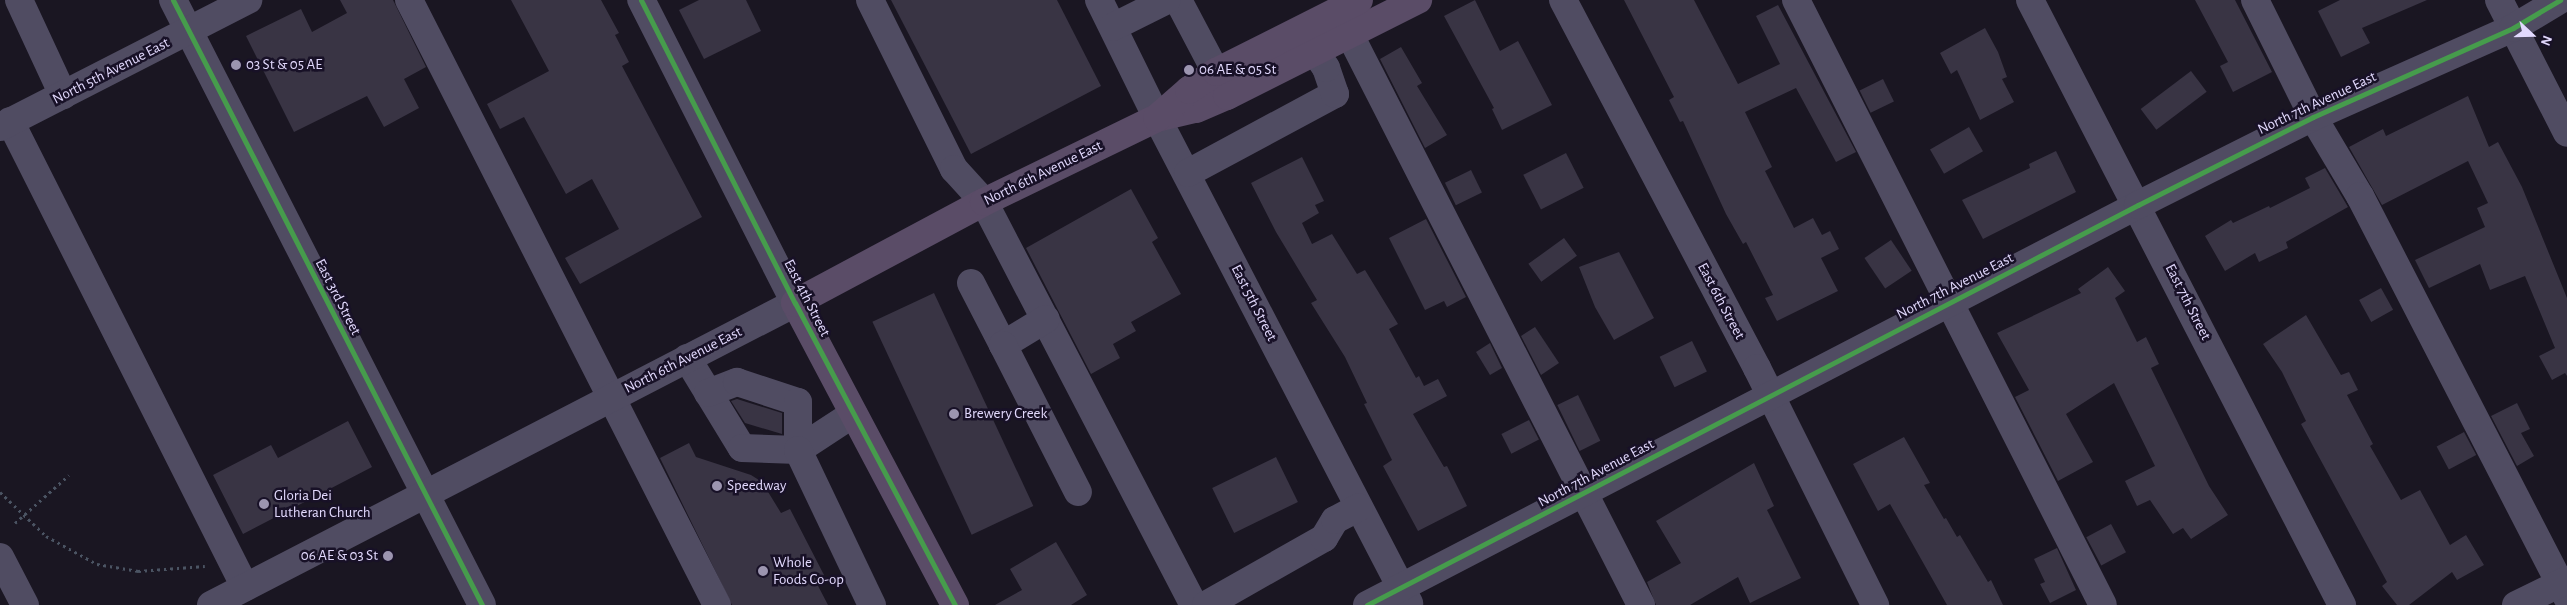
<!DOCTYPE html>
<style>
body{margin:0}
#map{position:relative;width:2567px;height:605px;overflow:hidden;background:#1a1622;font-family:"Alegreya Sans",sans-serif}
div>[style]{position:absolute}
.building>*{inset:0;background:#393444;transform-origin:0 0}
.path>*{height:3px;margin-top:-1.5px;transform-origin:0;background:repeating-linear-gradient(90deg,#4b5463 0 2.5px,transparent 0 6.5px)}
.minor>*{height:28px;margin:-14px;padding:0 14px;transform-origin:14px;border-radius:14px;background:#504c62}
.major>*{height:28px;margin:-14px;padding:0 14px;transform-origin:14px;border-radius:14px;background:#5a4c67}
.cycleway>*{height:5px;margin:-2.5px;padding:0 2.5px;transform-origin:2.5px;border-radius:2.5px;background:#469c4c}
.dots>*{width:14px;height:14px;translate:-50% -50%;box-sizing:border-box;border:2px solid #181127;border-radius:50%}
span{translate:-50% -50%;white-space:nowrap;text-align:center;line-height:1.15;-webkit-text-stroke:5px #181127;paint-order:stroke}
.poi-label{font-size:15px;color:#e2d9fd}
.left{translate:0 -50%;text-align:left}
.right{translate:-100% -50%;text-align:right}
.street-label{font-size:15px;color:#e2d9fd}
.north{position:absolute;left:2507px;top:10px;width:50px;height:50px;-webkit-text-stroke:4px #181127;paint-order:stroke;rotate:111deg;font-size:14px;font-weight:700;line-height:20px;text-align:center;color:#e2d9fd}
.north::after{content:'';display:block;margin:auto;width:18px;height:22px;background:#e2d9fd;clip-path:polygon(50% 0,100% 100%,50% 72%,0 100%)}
</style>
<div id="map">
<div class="building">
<div style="clip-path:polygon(340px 0,393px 0,426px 67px,404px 79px,419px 108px,384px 127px,367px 96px,294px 132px,246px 36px,301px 9px,312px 32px,347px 13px)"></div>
<div style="clip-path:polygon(511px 0,601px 0,619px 33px,615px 35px,629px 62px,622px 66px,702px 217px,580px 284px,565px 258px,619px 229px,592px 179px,566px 194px,524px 117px,500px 129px,487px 104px,549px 71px)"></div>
<div style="clip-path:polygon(699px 0,746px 0,761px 31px,704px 59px,679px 10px)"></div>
<div style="clip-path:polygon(891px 0,1057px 0,1101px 86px,971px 154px)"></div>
<div style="clip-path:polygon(1475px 0,1500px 51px,1518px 41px,1552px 105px,1502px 130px,1492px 109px,1494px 108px,1444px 16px)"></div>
<div style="clip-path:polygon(1624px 0,1694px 0,1738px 84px,1780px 64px,1756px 16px,1778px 5px,1856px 152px,1836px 162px,1796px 88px,1745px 112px,1772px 167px,1765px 171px,1794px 228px,1813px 218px,1822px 235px,1830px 231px,1839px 249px,1821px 258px,1838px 291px,1777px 321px,1765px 298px,1773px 295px,1746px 242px,1743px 244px,1726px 214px,1683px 121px,1680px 122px,1669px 100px,1674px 97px)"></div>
<div style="clip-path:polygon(2195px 0,2235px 0,2272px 72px,2233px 92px,2220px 66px,2228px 62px)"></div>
<div style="clip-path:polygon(2340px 0,2427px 0,2362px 28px,2370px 43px,2341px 57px,2318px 11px)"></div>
<div style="clip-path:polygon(1985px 28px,1998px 52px,2007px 77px,2002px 79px,2014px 102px,1980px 120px,1957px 70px,1951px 74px,1940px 53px)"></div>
<div style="clip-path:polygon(1401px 47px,1422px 83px,1417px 86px,1447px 135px,1425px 148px,1380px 59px)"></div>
<div style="left:2191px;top:71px;width:26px;height:63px;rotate:53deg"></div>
<div style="left:1883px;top:79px;width:25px;height:26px;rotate:64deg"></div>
<div style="clip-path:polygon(2468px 96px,2489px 147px,2498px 142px,2522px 187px,2567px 298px,2567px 376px,2565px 373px,2552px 380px,2539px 356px,2555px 348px,2525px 276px,2490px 290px,2480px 264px,2429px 288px,2415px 260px,2485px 227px,2477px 208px,2488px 203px,2468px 161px,2382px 205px,2349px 147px,2383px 129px,2386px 136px)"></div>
<div style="left:1969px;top:127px;width:28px;height:45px;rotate:60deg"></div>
<div style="clip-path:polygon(2056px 151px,2076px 192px,1983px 239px,1962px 200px,2030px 168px,2029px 164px)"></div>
<div style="left:1566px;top:153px;width:39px;height:48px;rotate:63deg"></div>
<div style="clip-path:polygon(1302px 157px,1324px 201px,1315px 205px,1319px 213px,1302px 223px,1312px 244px,1332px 234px,1357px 274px,1365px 270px,1398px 324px,1389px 329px,1416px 378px,1419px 376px,1424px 386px,1438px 379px,1447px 396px,1413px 414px,1444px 467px,1447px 466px,1467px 506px,1418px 531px,1383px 466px,1392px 460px,1364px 404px,1367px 403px,1345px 357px,1311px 303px,1317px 300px,1276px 232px,1251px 183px)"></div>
<div style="clip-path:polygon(2325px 168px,2348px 207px,2286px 242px,2288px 248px,2259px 262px,2255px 253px,2225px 271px,2205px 236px,2231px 220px,2233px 223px,2269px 206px,2270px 208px,2310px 188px,2305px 178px)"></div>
<div style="left:1471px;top:170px;width:25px;height:29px;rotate:64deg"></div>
<div style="clip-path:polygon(1131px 189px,1158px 238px,1152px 242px,1181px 294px,1131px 322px,1136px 331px,1113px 344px,1120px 358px,1091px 374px,1026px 248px)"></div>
<div style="clip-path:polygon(1426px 219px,1466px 297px,1447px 307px,1444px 301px,1425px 310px,1389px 238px)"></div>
<div style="left:1564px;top:238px;width:22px;height:44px;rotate:54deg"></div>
<div style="left:1891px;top:240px;width:37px;height:32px;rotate:56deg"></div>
<div style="clip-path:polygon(1619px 252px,1654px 318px,1614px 340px,1595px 307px,1579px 267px)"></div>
<div style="clip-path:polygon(2108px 267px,2125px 291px,2115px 298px,2137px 342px,2146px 337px,2159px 364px,2151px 368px,2209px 486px,2228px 515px,2191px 539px,2183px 528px,2173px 534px,2150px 500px,2137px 506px,2125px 481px,2155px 466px,2114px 383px,2066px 414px,2093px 462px,2058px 481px,2015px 397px,2029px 390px,1997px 333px,2081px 293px,2078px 289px)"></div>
<div style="left:2381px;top:288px;width:25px;height:25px;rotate:61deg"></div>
<div style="left:934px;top:293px;width:235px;height:68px;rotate:65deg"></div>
<div style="clip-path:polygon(2306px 315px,2341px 375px,2349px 372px,2358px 390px,2347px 395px,2373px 444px,2370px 446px,2401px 500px,2420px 490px,2450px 545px,2466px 535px,2484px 565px,2457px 580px,2452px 572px,2409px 605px,2397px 605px,2382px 586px,2387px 582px,2301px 424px,2306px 421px,2282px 372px,2263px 344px)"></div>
<div style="clip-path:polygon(1535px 327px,1559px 363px,1541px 375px,1521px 336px)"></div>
<div style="left:1692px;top:341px;width:34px;height:36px;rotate:64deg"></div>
<div style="clip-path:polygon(1490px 343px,1502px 368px,1490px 375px,1476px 352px)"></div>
<div style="left:1578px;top:395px;width:51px;height:23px;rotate:64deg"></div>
<div style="clip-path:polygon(737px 399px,782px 413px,782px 434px,745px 423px,731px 401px)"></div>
<div style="clip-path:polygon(2517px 403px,2530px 429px,2521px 433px,2534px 456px,2517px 466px,2491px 416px)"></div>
<div style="left:1529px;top:420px;width:22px;height:31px;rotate:63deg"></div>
<div style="clip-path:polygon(348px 421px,372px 467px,243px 534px,213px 475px,271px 445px,278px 458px)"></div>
<div style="left:2464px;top:432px;width:26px;height:31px;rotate:62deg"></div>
<div style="clip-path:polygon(1904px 437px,1930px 483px,1924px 485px,1944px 519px,1946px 518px,1957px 537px,1960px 535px,1988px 582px,1991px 580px,2003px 605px,1947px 605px,1890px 504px,1878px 511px,1853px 464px)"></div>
<div style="clip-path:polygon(689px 443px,696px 457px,751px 475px,762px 482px,781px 513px,790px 509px,824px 575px,815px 580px,828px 605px,732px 605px,660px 458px)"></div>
<div style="left:1276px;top:457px;width:50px;height:71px;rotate:64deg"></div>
<div style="clip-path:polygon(1754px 463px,1774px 506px,1767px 510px,1801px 578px,1750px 603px,1738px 577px,1690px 605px,1656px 605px,1647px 582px,1681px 563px,1656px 521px)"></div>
<div style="left:2111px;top:524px;width:32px;height:28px;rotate:62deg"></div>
<div style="clip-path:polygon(1056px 542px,1087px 595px,1071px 605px,995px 605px,1022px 590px,1010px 569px)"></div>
<div style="clip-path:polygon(2057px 548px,2076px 590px,2050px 603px,2040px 584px,2045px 582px,2034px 559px)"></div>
</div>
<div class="path">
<div style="left:0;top:492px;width:64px;rotate:43.7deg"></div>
<div style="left:46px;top:536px;width:58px;rotate:28.8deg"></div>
<div style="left:97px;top:564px;width:42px;rotate:9.7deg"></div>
<div style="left:138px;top:571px;width:67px;rotate:-4.3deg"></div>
<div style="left:15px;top:523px;width:72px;rotate:-41.6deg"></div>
</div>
<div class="minor">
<div style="left:19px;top:0;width:105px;rotate:65.1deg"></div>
<div style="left:173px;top:0;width:679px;rotate:62.94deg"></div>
<div style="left:409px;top:0;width:679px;rotate:63.02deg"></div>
<div style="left:870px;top:0;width:189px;rotate:63.6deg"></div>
<div style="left:954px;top:169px;width:45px;rotate:47.7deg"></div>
<div style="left:984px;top:202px;width:454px;rotate:62.5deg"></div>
<div style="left:1099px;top:0;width:131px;rotate:63.8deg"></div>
<div style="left:1157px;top:118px;width:547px;rotate:62.54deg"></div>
<div style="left:1178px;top:0;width:81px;rotate:62.2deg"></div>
<div style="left:1563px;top:0;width:416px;rotate:62.2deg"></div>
<div style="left:1757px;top:368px;width:265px;rotate:63.5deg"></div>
<div style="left:1796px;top:0;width:678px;rotate:63.1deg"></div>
<div style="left:2030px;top:0;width:681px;rotate:62.72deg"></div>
<div style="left:2255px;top:0;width:131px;rotate:63.6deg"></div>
<div style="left:2313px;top:117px;width:92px;rotate:59.3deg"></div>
<div style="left:2360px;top:196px;width:451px;rotate:62.7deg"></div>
<div style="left:2499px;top:0;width:149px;rotate:62.9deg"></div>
<div style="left:1113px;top:27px;width:60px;rotate:-26.6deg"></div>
<div style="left:1350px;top:35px;width:640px;rotate:62.95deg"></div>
<div style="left:10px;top:121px;width:522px;rotate:63.24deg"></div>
<div style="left:0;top:127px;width:279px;rotate:-27.1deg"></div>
<div style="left:1188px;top:173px;width:167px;rotate:-28.3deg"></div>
<div style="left:1335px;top:94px;width:28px;rotate:-109deg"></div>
<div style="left:1326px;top:68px;width:18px;rotate:-124deg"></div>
<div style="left:971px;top:283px;width:70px;rotate:62.7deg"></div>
<div style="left:1003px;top:345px;width:50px;rotate:-31.2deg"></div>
<div style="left:1003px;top:345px;width:165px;rotate:63deg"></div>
<div style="left:687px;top:358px;width:105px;rotate:58.6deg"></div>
<div style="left:742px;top:448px;width:56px;rotate:2deg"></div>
<div style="left:798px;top:450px;width:66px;rotate:-33.2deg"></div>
<div style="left:708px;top:393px;width:31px;rotate:-21deg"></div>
<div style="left:737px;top:382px;width:64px;rotate:18.2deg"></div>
<div style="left:798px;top:402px;width:48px;rotate:90deg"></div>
<div style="left:798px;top:450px;width:172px;rotate:64.5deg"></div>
<div style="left:0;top:557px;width:54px;rotate:62.5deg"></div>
<div style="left:211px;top:605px;width:657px;rotate:-27.34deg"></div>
<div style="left:795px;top:303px;width:340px;rotate:-116.9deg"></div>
<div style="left:1206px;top:605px;width:136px;rotate:-29.6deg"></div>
<div style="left:1324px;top:538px;width:21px;rotate:-59deg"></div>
<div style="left:1335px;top:520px;width:27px;rotate:-28deg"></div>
<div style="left:1367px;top:605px;width:869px;rotate:-27.42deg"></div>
<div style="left:2138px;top:205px;width:196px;rotate:-26.7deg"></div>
<div style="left:2313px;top:117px;width:219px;rotate:-24deg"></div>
<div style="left:2513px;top:28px;width:55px;rotate:-30.8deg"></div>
<div style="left:2516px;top:605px;width:57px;rotate:-26.1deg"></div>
</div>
<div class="major">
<div style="left:1160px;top:117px;width:37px;rotate:-13deg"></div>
<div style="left:1196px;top:109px;width:34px;rotate:-23deg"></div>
<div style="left:1227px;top:96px;width:214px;rotate:-26.7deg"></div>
<div style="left:955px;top:605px;width:342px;rotate:-117.9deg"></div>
<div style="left:795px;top:303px;width:214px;rotate:-28.1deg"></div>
<div style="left:984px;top:202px;width:192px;rotate:-25.9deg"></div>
<div style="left:1157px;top:118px;width:43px;rotate:-41.2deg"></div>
<div style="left:1189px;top:90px;width:32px;rotate:-34deg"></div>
<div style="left:1216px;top:72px;width:160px;rotate:-26.7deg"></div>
</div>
<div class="cycleway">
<div style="left:173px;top:0;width:679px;rotate:62.94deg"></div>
<div style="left:641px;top:0;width:340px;rotate:63.1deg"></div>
<div style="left:795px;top:303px;width:342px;rotate:62.1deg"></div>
<div style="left:1367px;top:605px;width:869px;rotate:-27.42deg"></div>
<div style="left:2138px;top:205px;width:196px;rotate:-26.7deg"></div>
<div style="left:2313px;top:117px;width:219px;rotate:-24deg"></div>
<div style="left:2513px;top:28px;width:55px;rotate:-30.8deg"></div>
</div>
<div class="dots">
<div style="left:236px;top:65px;background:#9c95b0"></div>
<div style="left:1189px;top:70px;background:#9c95b0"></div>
<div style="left:954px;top:414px;background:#9c95b0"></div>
<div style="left:717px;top:486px;background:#9c95b0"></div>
<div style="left:264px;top:504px;background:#9c95b0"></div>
<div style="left:388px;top:556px;background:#9c95b0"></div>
<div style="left:763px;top:571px;background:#9c95b0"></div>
</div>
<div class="poi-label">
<span class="left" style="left:246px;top:65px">03 St &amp; 05 AE</span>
<span class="left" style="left:1199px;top:70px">06 AE &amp; 05 St</span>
<span class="left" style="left:964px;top:414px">Brewery Creek</span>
<span class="left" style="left:727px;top:486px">Speedway</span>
<span class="left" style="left:274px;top:504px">Gloria Dei<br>Lutheran Church</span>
<span class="right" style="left:378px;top:556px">06 AE &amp; 03 St</span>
<span class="left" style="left:773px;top:571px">Whole<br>Foods Co-op</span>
</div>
<div class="street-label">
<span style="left:111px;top:71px;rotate:-27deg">North 5th Avenue East</span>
<span style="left:2317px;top:103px;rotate:-25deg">North 7th Avenue East</span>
<span style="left:1043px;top:173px;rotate:-26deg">North 6th Avenue East</span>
<span style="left:1955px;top:286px;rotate:-27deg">North 7th Avenue East</span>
<span style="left:338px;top:297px;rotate:63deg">East 3rd Street</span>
<span style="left:807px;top:298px;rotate:63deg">East 4th Street</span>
<span style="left:1721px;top:301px;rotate:62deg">East 6th Street</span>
<span style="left:2188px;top:302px;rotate:63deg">East 7th Street</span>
<span style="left:1254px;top:303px;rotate:63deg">East 5th Street</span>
<span style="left:683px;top:360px;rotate:-27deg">North 6th Avenue East</span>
<span style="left:1596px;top:473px;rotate:-28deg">North 7th Avenue East</span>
</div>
<div class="north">N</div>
</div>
